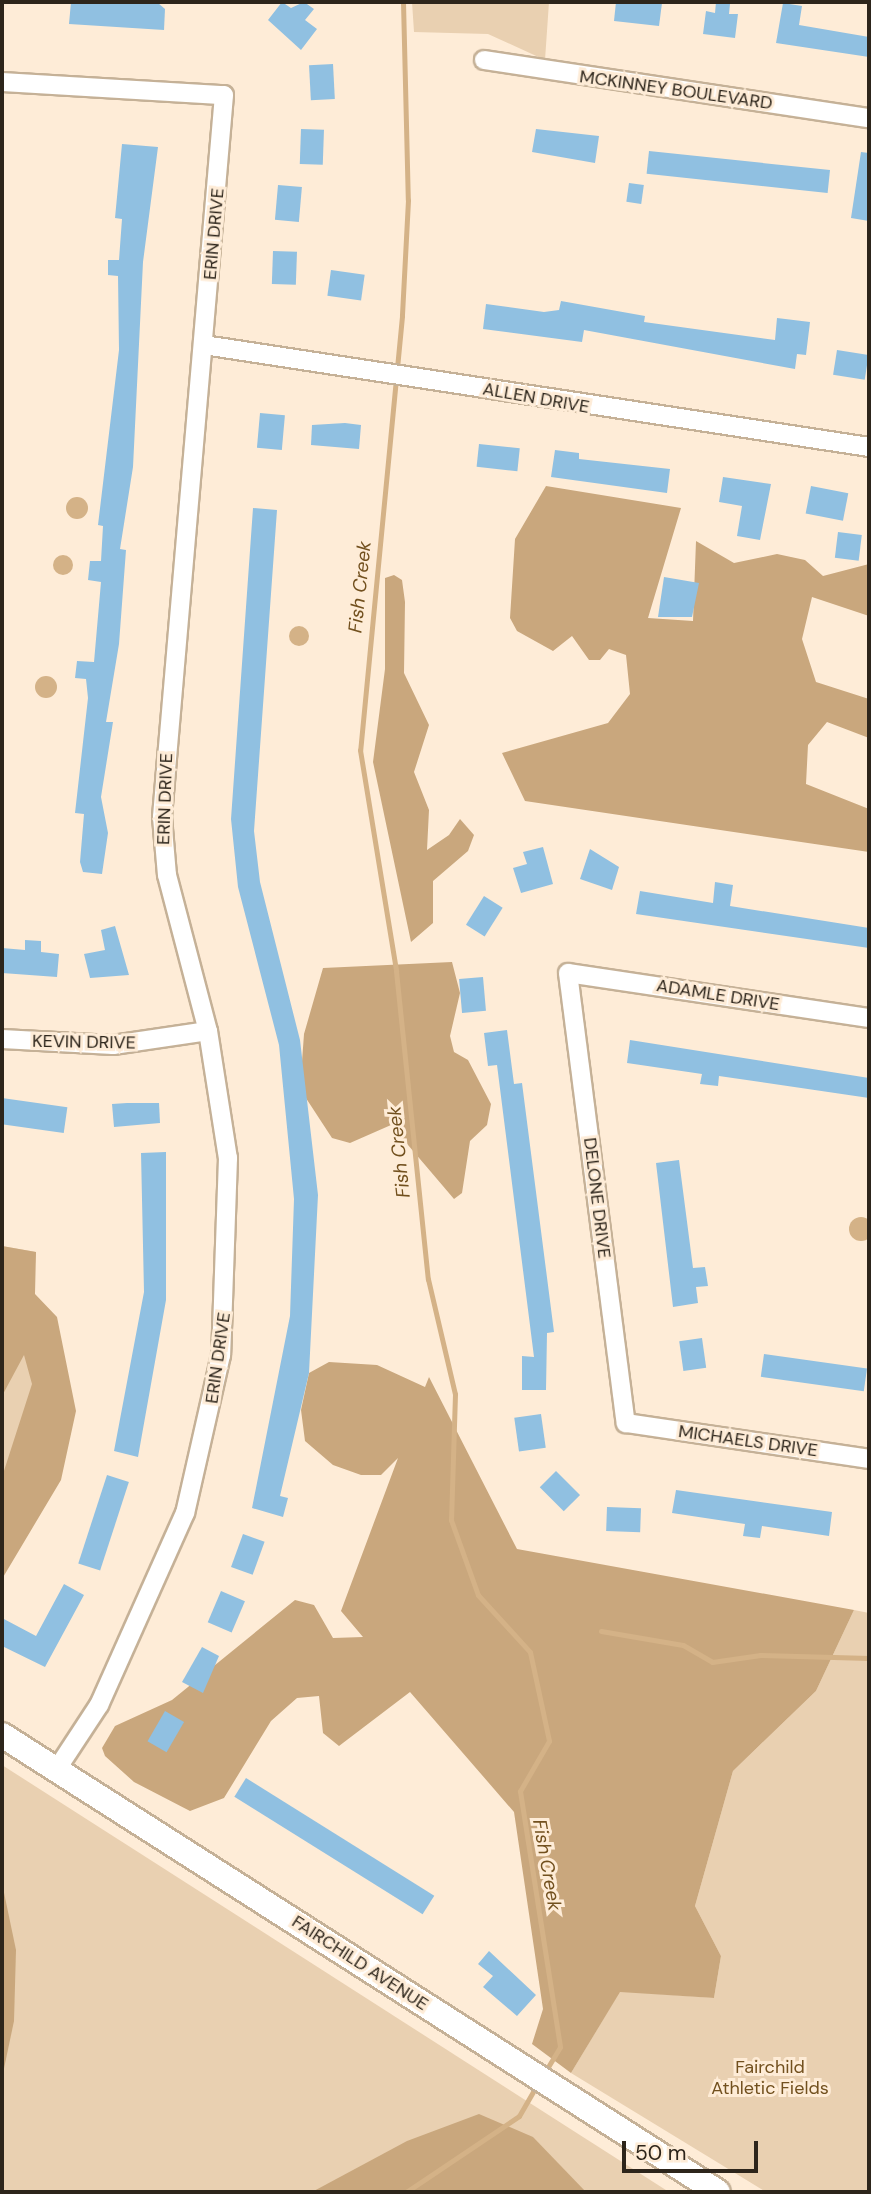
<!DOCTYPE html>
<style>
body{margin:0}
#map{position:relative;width:871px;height:2194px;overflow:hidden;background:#feecd7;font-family:"DM Sans",sans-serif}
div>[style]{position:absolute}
.green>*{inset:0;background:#e9d0b1}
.forest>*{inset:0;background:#c9a77d}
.water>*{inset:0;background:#d4b287}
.round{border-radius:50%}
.stream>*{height:5px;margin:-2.5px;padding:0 2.5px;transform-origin:2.5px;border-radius:2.5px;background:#d4b287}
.building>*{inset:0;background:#90c0e1;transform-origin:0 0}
.roads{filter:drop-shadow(2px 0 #c5b197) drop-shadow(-2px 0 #c5b197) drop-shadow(0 2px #c5b197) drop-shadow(0 -2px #c5b197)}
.minor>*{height:18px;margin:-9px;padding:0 9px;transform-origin:9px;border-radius:9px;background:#fff}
.secondary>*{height:24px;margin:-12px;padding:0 12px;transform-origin:12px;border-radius:12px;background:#fff}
span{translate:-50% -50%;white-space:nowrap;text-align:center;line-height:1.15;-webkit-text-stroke:6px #feecd7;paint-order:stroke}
.street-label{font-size:18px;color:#2d251b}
.park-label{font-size:18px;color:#72501e}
.water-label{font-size:19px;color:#72501e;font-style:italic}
.frame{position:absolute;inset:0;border:4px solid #2d251b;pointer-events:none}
.scale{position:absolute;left:622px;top:2141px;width:136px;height:32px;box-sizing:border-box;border:4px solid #2d251b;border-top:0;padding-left:9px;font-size:21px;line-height:24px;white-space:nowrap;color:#2d251b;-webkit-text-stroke:5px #feecd7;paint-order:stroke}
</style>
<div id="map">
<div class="green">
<div style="clip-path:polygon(412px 2px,549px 2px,545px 60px,488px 34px,414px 32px)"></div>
<div style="clip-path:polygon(2px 1246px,36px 1252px,29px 1338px,49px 1345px,2px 1547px)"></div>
<div style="clip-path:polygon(854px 1610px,869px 1613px,869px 2192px,766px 2192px,571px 2073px,620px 1991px,714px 1998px,721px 1956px,695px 1906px,733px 1771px,816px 1691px)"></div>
<div style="clip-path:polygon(2px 1765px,669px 2192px,2px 2192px)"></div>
</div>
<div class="forest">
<div style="clip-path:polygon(546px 486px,681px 508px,648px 618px,693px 621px,696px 541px,734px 563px,777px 554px,805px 560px,823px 576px,869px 564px,869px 616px,812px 597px,802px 639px,816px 682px,869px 699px,869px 738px,827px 722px,808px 745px,806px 784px,869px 809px,869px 852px,525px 801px,502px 753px,608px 723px,630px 694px,626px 655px,609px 649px,600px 660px,589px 660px,572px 636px,553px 651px,517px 631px,510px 618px,515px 539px)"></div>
<div style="clip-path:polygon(394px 575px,402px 580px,405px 602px,404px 673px,429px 725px,414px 772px,429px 810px,427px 850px,449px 835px,460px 819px,474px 835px,468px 851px,433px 881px,433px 923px,411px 942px,373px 762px,385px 669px,385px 578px)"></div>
<div style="clip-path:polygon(452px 962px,460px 993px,450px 1036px,454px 1052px,468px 1060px,491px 1104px,487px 1125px,470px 1141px,462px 1193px,454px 1199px,391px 1125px,350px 1143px,332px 1138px,300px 1089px,304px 1034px,323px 968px)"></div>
<div style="clip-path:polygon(2px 1246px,36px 1252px,35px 1294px,57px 1317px,76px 1411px,61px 1480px,2px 1579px,2px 1477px,32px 1384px,24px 1355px,2px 1396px)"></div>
<div style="clip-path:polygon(329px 1362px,377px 1365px,425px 1387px,429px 1377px,517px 1549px,854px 1610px,816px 1691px,733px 1771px,695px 1906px,721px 1956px,714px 1998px,620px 1992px,571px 2073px,532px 2044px,543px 2009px,514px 1812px,410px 1692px,339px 1746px,323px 1733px,319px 1696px,297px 1698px,271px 1721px,224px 1798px,190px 1811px,134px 1782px,105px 1756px,102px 1748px,115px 1726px,172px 1700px,295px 1600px,314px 1605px,333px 1638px,363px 1637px,341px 1611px,398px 1458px,381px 1475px,361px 1475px,333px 1465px,305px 1441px,301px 1410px,309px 1373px)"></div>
<div style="clip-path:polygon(2px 1883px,16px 1950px,14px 2021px,2px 2078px)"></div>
<div style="clip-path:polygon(479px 2114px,533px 2137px,586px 2192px,312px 2192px,407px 2141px)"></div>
</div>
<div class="water">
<div class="round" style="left:66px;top:497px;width:22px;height:22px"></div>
<div class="round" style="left:53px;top:555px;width:20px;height:20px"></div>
<div class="round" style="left:289px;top:626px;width:20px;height:20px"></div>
<div class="round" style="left:35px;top:676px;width:22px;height:22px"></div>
<div class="round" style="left:849px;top:1217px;width:24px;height:24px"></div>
</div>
<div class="stream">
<div style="left:403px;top:2px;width:198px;rotate:88.6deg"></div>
<div style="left:408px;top:200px;width:116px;rotate:93deg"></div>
<div style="left:402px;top:316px;width:436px;rotate:95.5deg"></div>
<div style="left:360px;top:750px;width:224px;rotate:80.7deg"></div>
<div style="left:396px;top:971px;width:310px;rotate:84.1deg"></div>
<div style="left:428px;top:1279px;width:118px;rotate:76.8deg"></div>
<div style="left:455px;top:1394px;width:126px;rotate:91.8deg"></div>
<div style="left:451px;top:1520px;width:80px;rotate:70.2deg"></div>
<div style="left:478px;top:1595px;width:77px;rotate:47.6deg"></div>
<div style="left:530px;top:1652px;width:91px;rotate:77.9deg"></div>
<div style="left:549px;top:1741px;width:58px;rotate:120.1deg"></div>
<div style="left:520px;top:1791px;width:259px;rotate:81.1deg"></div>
<div style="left:560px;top:2047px;width:31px;rotate:121deg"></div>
<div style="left:601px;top:1631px;width:83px;rotate:9.7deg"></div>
<div style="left:683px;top:1645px;width:34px;rotate:30deg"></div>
<div style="left:712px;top:1662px;width:49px;rotate:-8.3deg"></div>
<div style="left:760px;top:1655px;width:109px;rotate:1.6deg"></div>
<div style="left:406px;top:2192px;width:136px;rotate:-33.9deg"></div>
<div style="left:519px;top:2116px;width:36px;rotate:-60deg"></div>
</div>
<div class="building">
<div style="clip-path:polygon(71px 2px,158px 3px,165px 9px,164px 30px,69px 24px)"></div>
<div style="clip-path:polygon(282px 2px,291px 8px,304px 2px,314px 9px,305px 20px,317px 29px,301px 50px,268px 20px)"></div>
<div style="clip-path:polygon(616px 2px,662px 3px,659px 26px,614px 21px)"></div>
<div style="clip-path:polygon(716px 2px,730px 4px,729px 14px,738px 14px,735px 38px,703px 34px,706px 11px,715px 13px)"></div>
<div style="clip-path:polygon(783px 3px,802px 6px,799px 25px,869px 37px,869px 57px,776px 43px)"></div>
<div style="left:333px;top:64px;width:35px;height:24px;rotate:87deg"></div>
<div style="left:301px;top:129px;width:23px;height:35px;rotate:2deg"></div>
<div style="clip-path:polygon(536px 129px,599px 136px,595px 163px,532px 152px)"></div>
<div style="clip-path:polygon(122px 144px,158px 147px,143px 262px,133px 467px,120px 549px,126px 550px,119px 644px,106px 722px,113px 722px,101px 797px,108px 833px,102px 874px,83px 872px,80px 862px,84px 814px,75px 813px,88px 698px,86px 679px,75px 678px,77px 661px,94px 662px,101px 582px,88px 580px,90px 561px,101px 561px,103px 526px,98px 525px,119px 350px,118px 276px,108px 275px,108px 260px,119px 260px,122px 219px,115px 218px)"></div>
<div style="left:649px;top:151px;width:182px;height:23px;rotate:6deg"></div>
<div style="clip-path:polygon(861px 152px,869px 153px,869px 221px,851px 218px)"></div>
<div style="left:629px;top:183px;width:15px;height:19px;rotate:8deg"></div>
<div style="left:278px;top:185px;width:24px;height:35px;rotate:5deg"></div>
<div style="left:273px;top:251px;width:24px;height:33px;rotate:2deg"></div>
<div style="left:331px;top:270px;width:34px;height:26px;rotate:8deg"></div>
<div style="clip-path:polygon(561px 301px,645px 316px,644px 322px,775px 340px,777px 318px,810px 322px,806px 355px,797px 354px,795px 369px,584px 330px,582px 342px,483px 329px,486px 304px,544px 312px,559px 310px)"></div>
<div style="left:837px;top:350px;width:32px;height:25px;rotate:9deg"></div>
<div style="left:260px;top:413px;width:25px;height:35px;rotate:5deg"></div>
<div style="clip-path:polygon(345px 423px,361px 425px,359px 449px,311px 445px,312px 425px)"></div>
<div style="left:479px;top:444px;width:41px;height:23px;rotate:6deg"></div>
<div style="clip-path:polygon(555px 450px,579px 453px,579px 459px,670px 469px,667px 493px,551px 477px)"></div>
<div style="clip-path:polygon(723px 477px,771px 484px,760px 540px,737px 536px,742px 506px,719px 502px)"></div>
<div style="left:811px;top:486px;width:38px;height:28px;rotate:11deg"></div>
<div style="clip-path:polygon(253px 508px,277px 510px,254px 831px,260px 882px,300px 1040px,318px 1195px,309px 1373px,280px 1496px,288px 1498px,283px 1517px,252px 1508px,290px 1316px,294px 1199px,279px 1045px,238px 887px,231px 819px)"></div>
<div style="left:838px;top:532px;width:24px;height:26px;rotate:7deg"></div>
<div style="clip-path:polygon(664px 577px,699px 583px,692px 617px,658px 617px)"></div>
<div style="clip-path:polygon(543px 847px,553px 884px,521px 893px,513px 868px,527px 864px,523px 852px)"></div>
<div style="clip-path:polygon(590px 849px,619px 867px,612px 890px,580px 879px)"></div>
<div style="clip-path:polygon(715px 882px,733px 885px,730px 906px,869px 928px,869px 948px,636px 914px,640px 891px,713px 903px)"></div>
<div style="left:484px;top:896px;width:22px;height:34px;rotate:32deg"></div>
<div style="clip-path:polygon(115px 926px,129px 975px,90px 978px,84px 954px,105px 950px,101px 930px)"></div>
<div style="clip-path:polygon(25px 940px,41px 941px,41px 952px,59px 954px,57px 977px,2px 973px,2px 948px,25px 950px)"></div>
<div style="left:483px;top:977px;width:34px;height:24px;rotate:85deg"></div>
<div style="clip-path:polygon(507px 1030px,514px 1084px,522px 1083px,554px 1332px,547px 1333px,546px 1390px,522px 1390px,522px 1356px,534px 1357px,497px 1065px,488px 1066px,484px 1033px)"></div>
<div style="clip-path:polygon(630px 1040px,869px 1078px,869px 1098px,719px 1076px,718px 1086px,700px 1084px,702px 1074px,627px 1063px)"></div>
<div style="left:2px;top:1098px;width:66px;height:26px;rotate:8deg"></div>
<div style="clip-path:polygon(127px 1103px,159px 1103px,160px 1123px,114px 1127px,112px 1104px)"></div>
<div style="clip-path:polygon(166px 1152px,166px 1300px,138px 1457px,114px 1451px,144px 1292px,141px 1153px)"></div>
<div style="clip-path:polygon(679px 1160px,693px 1268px,705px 1267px,708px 1286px,696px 1287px,698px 1303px,673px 1307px,656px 1163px)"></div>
<div style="left:702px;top:1338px;width:30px;height:23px;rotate:82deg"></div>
<div style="left:764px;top:1354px;width:104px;height:23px;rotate:8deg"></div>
<div style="left:541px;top:1414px;width:34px;height:27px;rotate:82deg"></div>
<div style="left:556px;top:1471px;width:34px;height:23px;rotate:45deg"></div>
<div style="left:107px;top:1475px;width:23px;height:93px;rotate:18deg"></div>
<div style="clip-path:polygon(676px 1490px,832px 1512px,829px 1536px,762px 1526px,760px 1538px,743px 1536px,745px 1524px,672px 1513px)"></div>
<div style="left:607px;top:1507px;width:34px;height:24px;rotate:2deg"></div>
<div style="left:243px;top:1534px;width:23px;height:35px;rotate:20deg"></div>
<div style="clip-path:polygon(64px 1584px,84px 1595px,45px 1667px,2px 1646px,2px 1618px,36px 1636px)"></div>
<div style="left:221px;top:1591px;width:26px;height:34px;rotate:23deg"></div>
<div style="clip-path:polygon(202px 1647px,219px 1656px,203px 1693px,182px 1682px)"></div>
<div style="left:165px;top:1711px;width:22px;height:35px;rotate:30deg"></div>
<div style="left:246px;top:1778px;width:222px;height:22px;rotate:32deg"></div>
<div style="clip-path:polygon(489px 1951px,536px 1995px,517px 2016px,483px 1987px,493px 1976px,478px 1964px)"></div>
</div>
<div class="roads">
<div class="minor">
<div style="left:484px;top:60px;width:389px;rotate:8.6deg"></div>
<div style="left:2px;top:82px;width:222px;rotate:3.4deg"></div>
<div style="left:224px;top:95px;width:725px;rotate:94.91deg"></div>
<div style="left:162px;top:817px;width:58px;rotate:85.1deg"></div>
<div style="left:167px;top:875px;width:161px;rotate:75.3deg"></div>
<div style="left:208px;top:1031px;width:129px;rotate:81.1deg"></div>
<div style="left:228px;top:1158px;width:197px;rotate:92deg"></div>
<div style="left:221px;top:1355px;width:162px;rotate:102.8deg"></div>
<div style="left:185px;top:1513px;width:210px;rotate:114.1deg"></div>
<div style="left:99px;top:1705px;width:77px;rotate:123.3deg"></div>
<div style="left:204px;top:345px;width:673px;rotate:8.72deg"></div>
<div style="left:869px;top:1018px;width:304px;rotate:-171.5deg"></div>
<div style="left:568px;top:973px;width:454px;rotate:82.7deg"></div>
<div style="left:626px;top:1423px;width:246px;rotate:8.4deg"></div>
<div style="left:2px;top:1039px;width:111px;rotate:3.1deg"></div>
<div style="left:113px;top:1045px;width:96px;rotate:-8.4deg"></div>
</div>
<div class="secondary">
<div style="left:2px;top:1735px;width:849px;rotate:32.55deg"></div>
</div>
</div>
<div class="street-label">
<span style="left:676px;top:90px;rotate:8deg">MCKINNEY BOULEVARD</span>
<span style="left:214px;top:234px;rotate:-85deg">ERIN DRIVE</span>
<span style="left:536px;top:398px;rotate:10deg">ALLEN DRIVE</span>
<span style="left:165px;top:799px;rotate:-88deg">ERIN DRIVE</span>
<span style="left:718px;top:995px;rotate:9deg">ADAMLE DRIVE</span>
<span style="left:84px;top:1042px;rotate:1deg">KEVIN DRIVE</span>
<span style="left:597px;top:1198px;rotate:83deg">DELONE DRIVE</span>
<span style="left:218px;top:1358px;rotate:-82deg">ERIN DRIVE</span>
<span style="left:748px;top:1441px;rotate:8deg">MICHAELS DRIVE</span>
<span style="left:360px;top:1963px;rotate:33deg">FAIRCHILD AVENUE</span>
</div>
<div class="park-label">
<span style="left:770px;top:2078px">Fairchild<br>Athletic Fields</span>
</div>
<div class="water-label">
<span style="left:360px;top:587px;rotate:-84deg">Fish Creek</span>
<span style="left:399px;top:1152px;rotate:-96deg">Fish Creek</span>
<span style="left:547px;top:1865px;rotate:80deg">Fish Creek</span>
</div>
<div class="frame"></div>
<div class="scale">50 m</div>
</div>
